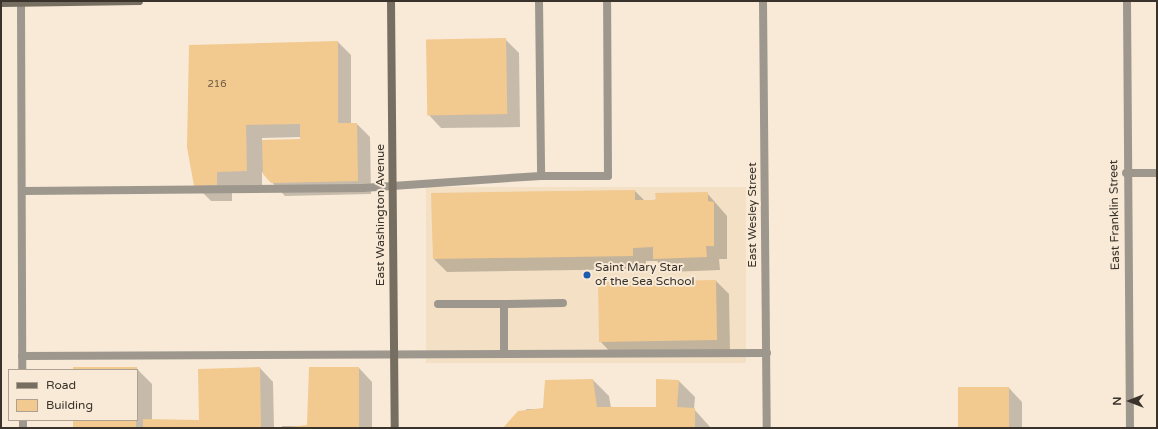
<!DOCTYPE html>
<style>
body{margin:0}
#map{position:relative;width:1158px;height:429px;overflow:hidden;background:#f8ead6;font-family:"Varela Round",sans-serif}
div>[style]{position:absolute}
.built>*{inset:0;background:#f3e0c5;transform-origin:0 0}
.shadow>*{inset:0;background:#0003;transform-origin:0 0}
.building>*{inset:0;background:#f2c98e;transform-origin:0 0}
.lane>*{height:8px;margin:-4px;padding:0 4px;transform-origin:4px;border-radius:4px;background:#9d978e}
.street>*{height:8px;margin:-4px;padding:0 4px;transform-origin:4px;border-radius:4px;background:#9d978e}
.secondary>*{height:8px;margin:-4px;padding:0 4px;transform-origin:4px;border-radius:4px;background:#776e62}
.dots>*{width:11px;height:11px;translate:-50% -50%;box-sizing:border-box;border:2px solid #f8ead6;border-radius:50%}
span{translate:-50% -50%;white-space:nowrap;text-align:center;line-height:1.15;-webkit-text-stroke:4px #f8ead6;paint-order:stroke}
.number-label{font-size:10px;color:#675844}
.number-label span{-webkit-text-stroke-width:0}
.street-label{font-size:12px;color:#39332b}
.poi-label{font-size:12px;color:#39332b}
.left{translate:0 -50%;text-align:left}
.frame{position:absolute;inset:0;border:2px solid #39332b;pointer-events:none}
.legend{position:absolute;left:8px;top:369px;width:130px;height:52px;box-sizing:border-box;background:#f8ead6;border:1px solid #aca192;margin:0;padding:5px 7px;list-style:none;font-size:12px;color:#39332b}
.legend li{display:flex;align-items:center;gap:8px;height:20px}
.legend b{width:20px;border:1px solid #aca192}
.north{position:absolute;left:1110px;top:381px;width:40px;height:40px;-webkit-text-stroke:3px #f8ead6;paint-order:stroke;rotate:270deg;font-size:11px;font-weight:700;line-height:16px;text-align:center;color:#39332b}
.north::after{content:'';display:block;margin:auto;width:14px;height:18px;background:#39332b;clip-path:polygon(50% 0,100% 100%,50% 72%,0 100%)}
</style>
<div id="map">
<div class="built">
<div style="left:426px;top:187px;width:320px;height:176px"></div>
</div>
<div class="shadow">
<div style="clip-path:polygon(505px 39px,519px 53px,520px 127px,441px 128px,428px 114px)"></div>
<div style="clip-path:polygon(evenodd,338px 42px,351px 55px,351px 124px,357px 124px,370px 137px,371px 194px,285px 196px,262px 172px,262px 187px,232px 188px,232px 201px,211px 201px,195px 185px,190px 46px,338px 42px,301px 137px,301px 140px,262px 141px,262px 138px,301px 137px)"></div>
<div style="clip-path:polygon(635px 191px,645px 201px,707px 193px,727px 216px,727px 259px,719px 259px,720px 270px,668px 272px,657px 261px,646px 261px,646px 269px,447px 272px,434px 259px,432px 194px)"></div>
<div style="clip-path:polygon(716px 281px,729px 294px,730px 353px,613px 355px,600px 341px,599px 282px)"></div>
<div style="clip-path:polygon(136px 368px,152px 384px,152px 420px,200px 421px,260px 368px,273px 382px,274px 428px,74px 428px,74px 420px,137px 420px,137px 370px,74px 370px)"></div>
<div style="clip-path:polygon(359px 368px,372px 382px,372px 428px,310px 428px)"></div>
<div style="clip-path:polygon(593px 380px,609px 396px,611px 408px,657px 408px,679px 381px,695px 397px,694px 409px,711px 428px,504px 428px,527px 409px,544px 409px)"></div>
<div style="clip-path:polygon(1009px 388px,1022px 402px,1022px 428px,959px 428px)"></div>
<div style="left:282px;top:426px;width:25px;height:2px"></div>
</div>
<div class="building">
<div style="left:506px;top:38px;width:76px;height:80px;rotate:89deg"></div>
<div style="clip-path:polygon(338px 41px,338px 123px,357px 123px,358px 181px,271px 183px,263px 174px,262px 140px,300px 139px,300px 124px,246px 125px,247px 171px,217px 172px,217px 185px,194px 186px,187px 147px,189px 45px)"></div>
<div style="clip-path:polygon(635px 190px,635px 200px,656px 200px,655px 193px,708px 192px,708px 201px,714px 202px,714px 246px,706px 246px,707px 257px,653px 259px,653px 247px,633px 248px,633px 256px,433px 259px,431px 193px)"></div>
<div style="left:716px;top:280px;width:60px;height:118px;rotate:89deg"></div>
<div style="left:73px;top:367px;width:64px;height:3px"></div>
<div style="clip-path:polygon(260px 367px,261px 428px,143px 428px,143px 419px,199px 420px,198px 369px)"></div>
<div style="clip-path:polygon(309px 367px,359px 367px,359px 428px,281px 428px,307px 425px)"></div>
<div style="clip-path:polygon(593px 379px,597px 407px,656px 407px,656px 379px,679px 380px,677px 407px,695px 408px,695px 428px,503px 428px,518px 411px,543px 408px,545px 380px)"></div>
<div style="left:958px;top:387px;width:51px;height:41px"></div>
<div style="left:73px;top:420px;width:63px;height:8px"></div>
</div>
<div class="lane">
<div style="left:539px;top:1px;width:175px;rotate:89.3deg"></div>
<div style="left:541px;top:176px;width:67px"></div>
<div style="left:608px;top:176px;width:175px;rotate:-90.3deg"></div>
<div style="left:1126px;top:173px;width:31px"></div>
<div style="left:22px;top:191px;width:341px;rotate:-0.5deg"></div>
<div style="left:363px;top:188px;width:178px;rotate:-3.9deg"></div>
<div style="left:438px;top:304px;width:66px"></div>
<div style="left:504px;top:304px;width:47px;rotate:90deg"></div>
<div style="left:504px;top:304px;width:59px;rotate:-1deg"></div>
<div style="left:22px;top:356px;width:745px;rotate:-0.23deg"></div>
</div>
<div class="street">
<div style="left:763px;top:1px;width:427px;rotate:89.5deg"></div>
<div style="left:1127px;top:1px;width:427px;rotate:89.6deg"></div>
<div style="left:21px;top:4px;width:366px;rotate:89.8deg"></div>
<div style="left:23px;top:420px;width:8px;rotate:90deg"></div>
</div>
<div class="secondary">
<div style="left:391px;top:1px;width:427px;rotate:89.5deg"></div>
<div style="left:1px;top:3px;width:138px;rotate:-0.8deg"></div>
</div>
<div class="dots">
<div style="left:587px;top:275px;background:#1e5dae"></div>
</div>
<div class="number-label">
<span style="left:217px;top:85px">216</span>
</div>
<div class="street-label">
<span style="left:381px;top:215px;rotate:-90deg">East Washington Avenue</span>
<span style="left:753px;top:215px;rotate:-90deg">East Wesley Street</span>
<span style="left:1115px;top:215px;rotate:-91deg">East Franklin Street</span>
</div>
<div class="poi-label">
<span class="left" style="left:595px;top:275px">Saint Mary Star<br>of the Sea School</span>
</div>
<div class="frame"></div>
<ul class="legend">
<li><b style="height:5px;background:#776e62"></b>Road</li>
<li><b style="height:11px;background:#f2c98e"></b>Building</li>
</ul>
<div class="north">N</div>
</div>
